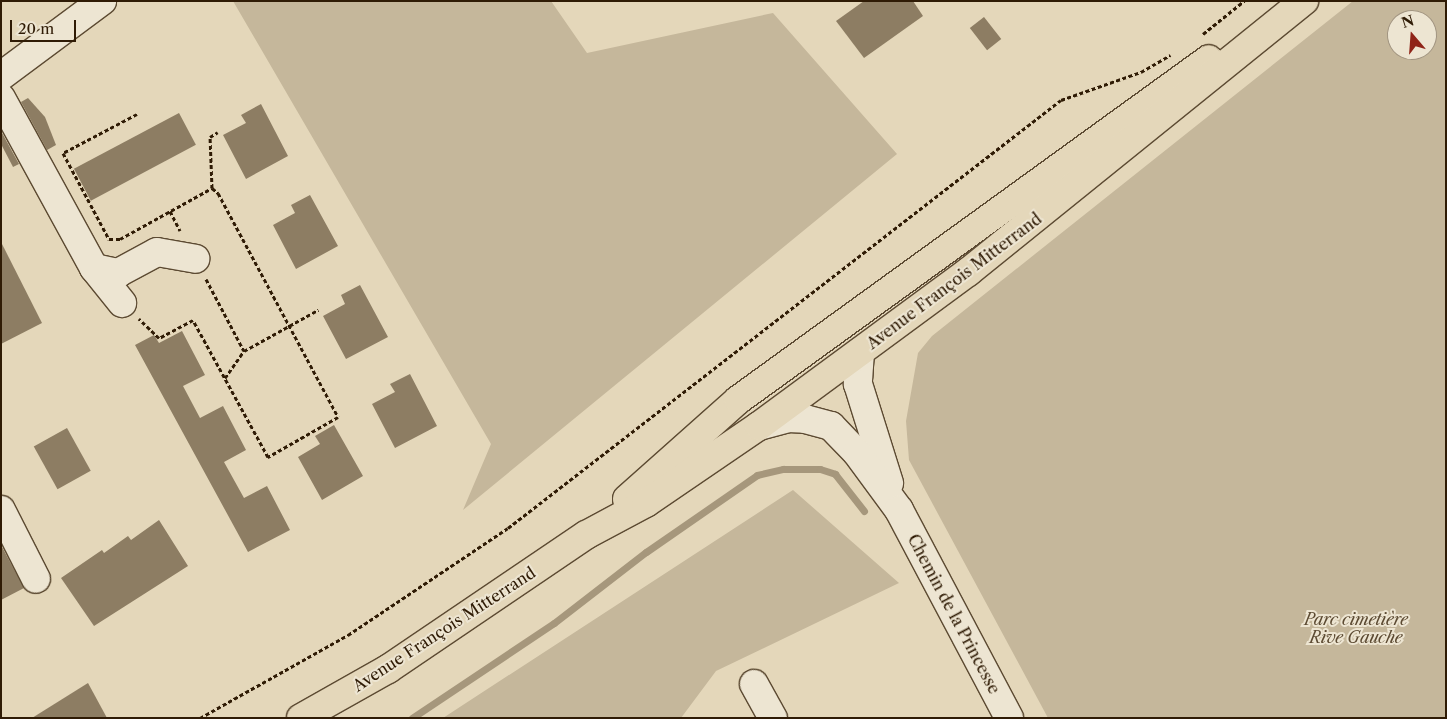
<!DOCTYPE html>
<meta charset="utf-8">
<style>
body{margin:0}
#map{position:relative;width:1447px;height:719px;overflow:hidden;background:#e4d7ba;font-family:"Libre Caslon Text",serif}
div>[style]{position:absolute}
.green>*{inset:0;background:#c5b79b}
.stream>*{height:7px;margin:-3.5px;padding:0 3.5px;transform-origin:3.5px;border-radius:3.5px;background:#a6977c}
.building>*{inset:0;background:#8d7d63;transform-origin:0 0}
.path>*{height:3px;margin-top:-1.5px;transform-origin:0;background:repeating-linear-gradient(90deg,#2f1b05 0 4px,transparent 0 6.5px)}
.roads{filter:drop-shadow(1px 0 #5c4a32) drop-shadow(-1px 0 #5c4a32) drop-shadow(0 1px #5c4a32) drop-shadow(0 -1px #5c4a32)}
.minor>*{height:28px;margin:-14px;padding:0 14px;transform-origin:14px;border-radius:14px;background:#ede5d2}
.major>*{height:28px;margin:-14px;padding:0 14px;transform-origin:14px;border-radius:14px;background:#e4d7ba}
span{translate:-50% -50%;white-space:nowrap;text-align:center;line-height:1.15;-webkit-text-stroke:4px #ede5d2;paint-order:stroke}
.street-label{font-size:16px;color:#2f1b05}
.park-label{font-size:16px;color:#5c4a32;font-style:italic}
.frame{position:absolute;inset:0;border:2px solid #2f1b05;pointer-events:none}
.north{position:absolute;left:1387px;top:10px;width:50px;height:50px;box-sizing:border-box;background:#ede5d2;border:1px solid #a19480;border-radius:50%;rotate:342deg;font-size:14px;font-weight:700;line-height:20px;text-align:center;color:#2f1b05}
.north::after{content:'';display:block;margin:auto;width:18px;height:22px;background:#8f2418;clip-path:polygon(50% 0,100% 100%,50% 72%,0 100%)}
.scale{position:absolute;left:10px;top:20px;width:66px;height:22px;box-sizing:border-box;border:2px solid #2f1b05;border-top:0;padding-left:6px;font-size:15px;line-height:18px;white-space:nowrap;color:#2f1b05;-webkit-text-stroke:4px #ede5d2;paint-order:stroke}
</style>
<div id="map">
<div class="green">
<div style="clip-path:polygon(233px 1px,551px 1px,587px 53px,773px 13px,897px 154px,463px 510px,491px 444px)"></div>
<div style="clip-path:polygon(evenodd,1353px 1px,1446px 1px,1446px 718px,1048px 718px,909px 460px,906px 421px,918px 353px,932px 336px,1353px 1px,1397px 20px,1427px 20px,1427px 50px,1397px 50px,1397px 20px)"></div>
<div style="clip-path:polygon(793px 490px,899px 583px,716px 671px,681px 718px,443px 718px)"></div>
</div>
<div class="stream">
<div style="left:412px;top:718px;width:171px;rotate:-33.8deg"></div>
<div style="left:554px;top:623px;width:116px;rotate:-37.7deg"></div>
<div style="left:646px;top:552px;width:135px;rotate:-34.7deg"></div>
<div style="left:757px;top:475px;width:27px;rotate:-13deg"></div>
<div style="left:783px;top:469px;width:37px"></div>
<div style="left:820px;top:469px;width:16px;rotate:18deg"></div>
<div style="left:835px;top:474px;width:47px;rotate:51.9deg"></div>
</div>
<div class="building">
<div style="clip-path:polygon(864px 1px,913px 1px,923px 16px,864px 58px,836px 21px)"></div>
<div style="left:984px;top:17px;width:28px;height:18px;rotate:52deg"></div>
<div style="clip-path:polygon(28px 98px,45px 117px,56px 145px,47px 150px,21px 102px)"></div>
<div style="clip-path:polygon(261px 104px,288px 156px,246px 179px,223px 135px,246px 123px,241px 115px)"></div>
<div style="left:179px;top:113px;width:36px;height:119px;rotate:62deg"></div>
<div style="clip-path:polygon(1px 131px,19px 164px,13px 167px,1px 144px)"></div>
<div style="clip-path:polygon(310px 195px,338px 246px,296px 269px,273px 225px,295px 213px,291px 205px)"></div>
<div style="clip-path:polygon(1px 242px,42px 323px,1px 344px)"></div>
<div style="clip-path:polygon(360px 285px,388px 337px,346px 359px,323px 316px,345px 304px,341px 295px)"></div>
<div style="clip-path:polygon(182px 331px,205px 375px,183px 386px,200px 418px,223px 406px,246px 450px,224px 462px,244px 498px,267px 486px,290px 530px,248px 552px,135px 345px,154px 335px,159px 343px)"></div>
<div style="clip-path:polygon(410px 374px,437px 426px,395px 448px,372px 404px,395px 392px,390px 384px)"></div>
<div style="clip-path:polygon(334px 425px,363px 476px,322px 500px,298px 457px,320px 444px,315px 436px)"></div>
<div style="left:67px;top:428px;width:49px;height:38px;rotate:61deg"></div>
<div style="clip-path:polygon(159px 520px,188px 566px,94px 626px,61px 578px,102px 550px,104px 553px,128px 536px,131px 540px)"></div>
<div style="clip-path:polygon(1px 545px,24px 588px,1px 600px)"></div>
<div style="clip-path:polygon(88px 683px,107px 718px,32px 718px)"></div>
</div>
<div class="path">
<div style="left:1203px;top:34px;width:53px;rotate:-38.8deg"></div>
<div style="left:137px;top:114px;width:84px;rotate:152.2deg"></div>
<div style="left:63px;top:153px;width:98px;rotate:61.9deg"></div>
<div style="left:109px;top:239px;width:11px"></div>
<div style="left:120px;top:239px;width:105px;rotate:-29deg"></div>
<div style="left:212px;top:188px;width:8px;rotate:40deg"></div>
<div style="left:218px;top:193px;width:254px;rotate:61.8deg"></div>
<div style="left:338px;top:417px;width:81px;rotate:150.3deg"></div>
<div style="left:268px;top:457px;width:156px;rotate:-118.7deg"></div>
<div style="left:193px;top:320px;width:38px;rotate:152deg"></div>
<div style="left:159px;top:338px;width:28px;rotate:-136deg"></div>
<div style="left:212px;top:188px;width:51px;rotate:-92.2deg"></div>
<div style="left:210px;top:137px;width:9px;rotate:-32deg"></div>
<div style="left:170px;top:211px;width:22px;rotate:63deg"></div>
<div style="left:206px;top:279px;width:81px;rotate:62.2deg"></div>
<div style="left:225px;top:378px;width:33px;rotate:-55deg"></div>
<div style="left:244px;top:351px;width:85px;rotate:-29deg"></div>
<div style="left:200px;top:718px;width:170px;rotate:-29.3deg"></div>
<div style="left:348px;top:635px;width:192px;rotate:-33.8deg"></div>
<div style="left:508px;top:528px;width:699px;rotate:-37.74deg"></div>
<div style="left:1061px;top:100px;width:85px;rotate:-19.3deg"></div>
<div style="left:1141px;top:72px;width:34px;rotate:-30deg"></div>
</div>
<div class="roads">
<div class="minor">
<div style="left:1px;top:76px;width:126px;rotate:-36.6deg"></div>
<div style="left:1px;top:98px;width:194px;rotate:61.3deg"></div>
<div style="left:94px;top:268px;width:25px;rotate:12deg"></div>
<div style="left:118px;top:273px;width:44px;rotate:-28.3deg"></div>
<div style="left:157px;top:252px;width:39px;rotate:10deg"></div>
<div style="left:94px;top:268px;width:45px;rotate:51.3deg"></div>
<div style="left:860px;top:352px;width:32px;rotate:94deg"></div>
<div style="left:858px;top:384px;width:104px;rotate:72.6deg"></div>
<div style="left:759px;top:426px;width:30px;rotate:-15deg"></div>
<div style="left:788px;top:418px;width:17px;rotate:3deg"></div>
<div style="left:805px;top:419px;width:27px;rotate:15deg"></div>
<div style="left:831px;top:426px;width:37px;rotate:46deg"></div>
<div style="left:857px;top:453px;width:71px;rotate:53.6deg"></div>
<div style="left:899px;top:510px;width:235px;rotate:62.1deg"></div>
<div style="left:1px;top:510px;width:77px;rotate:63.1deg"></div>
<div style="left:754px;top:684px;width:39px;rotate:61deg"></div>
</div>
<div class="major">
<div style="left:627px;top:499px;width:149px;rotate:-41.7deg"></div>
<div style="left:738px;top:400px;width:581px;rotate:-35.9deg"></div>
<div style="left:301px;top:718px;width:100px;rotate:-29.4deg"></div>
<div style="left:388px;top:669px;width:239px;rotate:-34.1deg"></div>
<div style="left:586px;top:535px;width:68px;rotate:-28.1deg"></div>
<div style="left:646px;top:503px;width:137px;rotate:-34.3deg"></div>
<div style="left:759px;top:426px;width:260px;rotate:-36.4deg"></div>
<div style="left:968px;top:272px;width:432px;rotate:-38.9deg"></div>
</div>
</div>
<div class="street-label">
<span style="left:954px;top:281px;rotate:-37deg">Avenue François Mitterrand</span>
<span style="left:954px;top:614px;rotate:62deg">Chemin de la Princesse</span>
<span style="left:444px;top:629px;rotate:-33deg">Avenue François Mitterrand</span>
</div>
<div class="park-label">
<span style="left:1356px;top:628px">Parc cimetière<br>Rive Gauche</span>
</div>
<div class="frame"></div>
<div class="north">N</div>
<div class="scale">20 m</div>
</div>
